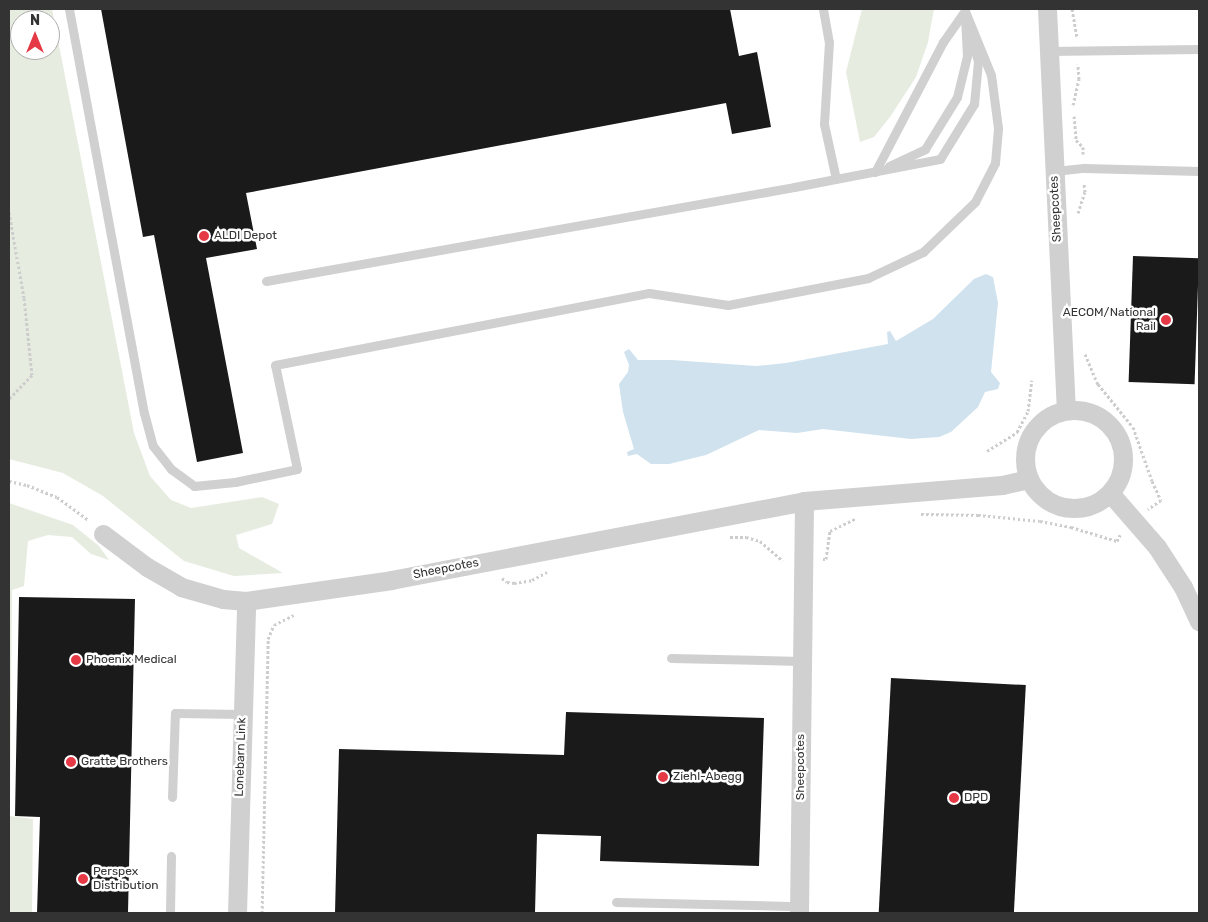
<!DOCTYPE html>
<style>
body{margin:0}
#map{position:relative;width:1208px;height:922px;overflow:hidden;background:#fff;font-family:Rubik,sans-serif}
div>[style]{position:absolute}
.green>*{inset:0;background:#e6ecdf}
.water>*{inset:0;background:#cfe2ee}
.building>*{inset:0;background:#1a1a1a;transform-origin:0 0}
.path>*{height:3px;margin-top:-1.5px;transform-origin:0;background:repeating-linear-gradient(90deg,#cdcdcd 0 2.5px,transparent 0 5px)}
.lane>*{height:9px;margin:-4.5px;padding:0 4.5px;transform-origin:4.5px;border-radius:4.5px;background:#d0d0d0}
.street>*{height:19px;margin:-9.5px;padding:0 9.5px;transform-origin:9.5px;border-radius:9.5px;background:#d0d0d0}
.street>.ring{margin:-9.5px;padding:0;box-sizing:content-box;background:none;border:19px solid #d0d0d0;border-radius:50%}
.dots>*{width:14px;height:14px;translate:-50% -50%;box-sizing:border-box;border:2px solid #fff;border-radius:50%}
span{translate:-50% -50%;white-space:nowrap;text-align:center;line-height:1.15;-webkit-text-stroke:5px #fff;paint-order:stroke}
.street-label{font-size:12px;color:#333}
.poi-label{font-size:12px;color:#333}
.left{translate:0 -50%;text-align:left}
.right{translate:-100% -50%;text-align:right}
.frame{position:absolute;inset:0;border:10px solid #333;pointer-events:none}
.north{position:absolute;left:10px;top:10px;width:50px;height:50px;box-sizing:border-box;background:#fff;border:1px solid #adadad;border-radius:50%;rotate:0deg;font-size:14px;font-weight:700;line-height:20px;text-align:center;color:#333}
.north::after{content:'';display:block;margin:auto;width:18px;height:22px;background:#e63946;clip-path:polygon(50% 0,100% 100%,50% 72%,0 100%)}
</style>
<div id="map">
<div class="green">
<div style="clip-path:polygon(evenodd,9px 9px,52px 9px,134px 433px,150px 476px,171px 500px,191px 508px,262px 497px,279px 504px,272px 524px,236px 535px,239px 548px,283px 573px,234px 576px,184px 561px,103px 496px,63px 473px,9px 459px,9px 9px,20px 20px,50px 20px,50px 50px,20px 50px,20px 20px)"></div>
<div style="clip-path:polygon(862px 9px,934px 9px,928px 42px,916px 77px,890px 117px,874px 137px,860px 142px,846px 72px)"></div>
<div style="clip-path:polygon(9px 503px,73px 525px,99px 546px,109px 560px,91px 554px,72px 537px,48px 535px,28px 541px,24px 586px,12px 590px,10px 816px,33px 819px,32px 913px,9px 913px)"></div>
</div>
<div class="water">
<div style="clip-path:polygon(986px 274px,993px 277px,998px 303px,991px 372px,1000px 383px,998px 389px,985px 392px,978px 407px,951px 432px,939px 437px,911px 439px,823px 429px,797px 433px,759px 430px,706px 455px,669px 464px,651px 464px,637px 454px,628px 456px,627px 452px,634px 449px,623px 412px,619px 384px,628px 372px,629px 365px,624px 352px,629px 349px,638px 360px,672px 360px,756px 366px,786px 363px,888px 344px,887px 332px,890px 331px,896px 341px,933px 319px,974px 279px)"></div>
</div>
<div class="building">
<div style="clip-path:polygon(101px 9px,730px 9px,739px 56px,757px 52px,771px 127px,732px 134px,726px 103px,246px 193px,257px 249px,206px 258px,243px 453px,197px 462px,154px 235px,143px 237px)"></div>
<div style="left:1133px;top:256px;width:66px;height:126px;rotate:2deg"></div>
<div style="clip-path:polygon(19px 597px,135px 599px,128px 913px,37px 913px,40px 817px,15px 816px)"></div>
<div style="left:891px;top:678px;width:135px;height:235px;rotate:3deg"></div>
<div style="clip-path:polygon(566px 712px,764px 718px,759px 866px,600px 861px,601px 836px,537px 834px,535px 913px,335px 913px,339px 749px,564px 755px)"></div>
</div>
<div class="path">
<div style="left:1072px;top:9px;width:29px;rotate:80deg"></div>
<div style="left:1073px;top:105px;width:27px;rotate:-77deg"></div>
<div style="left:1079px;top:79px;width:15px;rotate:-94deg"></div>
<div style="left:1074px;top:116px;width:24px;rotate:85deg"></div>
<div style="left:1076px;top:140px;width:10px;rotate:45deg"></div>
<div style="left:1083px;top:147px;width:7px;rotate:90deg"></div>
<div style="left:9px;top:212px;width:87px;rotate:80.1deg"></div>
<div style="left:24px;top:298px;width:77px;rotate:84.1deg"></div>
<div style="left:32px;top:375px;width:33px;rotate:134deg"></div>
<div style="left:1078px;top:213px;width:22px;rotate:-72deg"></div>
<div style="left:1085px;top:192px;width:9px;rotate:-96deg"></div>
<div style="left:1085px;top:354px;width:33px;rotate:67deg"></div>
<div style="left:1098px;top:384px;width:55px;rotate:50.9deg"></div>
<div style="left:1133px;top:427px;width:57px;rotate:70.6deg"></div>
<div style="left:1152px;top:481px;width:21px;rotate:65deg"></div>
<div style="left:1161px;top:500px;width:16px;rotate:145deg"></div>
<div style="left:987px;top:451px;width:36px;rotate:-32deg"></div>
<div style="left:1017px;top:432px;width:24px;rotate:-62deg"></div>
<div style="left:1028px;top:411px;width:31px;rotate:-83deg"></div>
<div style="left:9px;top:481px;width:18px;rotate:13deg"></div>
<div style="left:27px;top:485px;width:32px;rotate:22deg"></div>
<div style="left:57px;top:497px;width:39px;rotate:36deg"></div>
<div style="left:921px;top:514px;width:57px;rotate:1deg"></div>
<div style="left:978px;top:515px;width:62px;rotate:5.5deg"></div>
<div style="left:1040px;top:521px;width:32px;rotate:11deg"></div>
<div style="left:1071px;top:527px;width:48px;rotate:16.9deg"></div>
<div style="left:1117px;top:541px;width:7px;rotate:-63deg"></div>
<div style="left:730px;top:537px;width:16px"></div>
<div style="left:746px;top:537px;width:15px;rotate:16deg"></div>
<div style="left:760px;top:541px;width:30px;rotate:41deg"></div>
<div style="left:823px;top:559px;width:3px"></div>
<div style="left:826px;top:559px;width:28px;rotate:-82deg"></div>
<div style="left:830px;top:531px;width:28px;rotate:-26deg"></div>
<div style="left:502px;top:578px;width:6px;rotate:39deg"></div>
<div style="left:507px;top:582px;width:7px;rotate:8deg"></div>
<div style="left:514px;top:583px;width:18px;rotate:-9deg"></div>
<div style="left:532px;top:580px;width:17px;rotate:-28deg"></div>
<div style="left:262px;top:913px;width:274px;rotate:-88.7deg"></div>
<div style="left:268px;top:639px;width:15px;rotate:-67deg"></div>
<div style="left:274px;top:625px;width:22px;rotate:-27deg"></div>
</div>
<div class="lane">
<div style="left:69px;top:9px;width:411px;rotate:79.5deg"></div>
<div style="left:144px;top:413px;width:34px;rotate:75deg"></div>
<div style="left:153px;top:446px;width:29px;rotate:52deg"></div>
<div style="left:171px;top:469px;width:29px;rotate:36deg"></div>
<div style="left:194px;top:486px;width:41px;rotate:-5.6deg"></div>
<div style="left:235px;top:482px;width:63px;rotate:-11.8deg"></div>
<div style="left:297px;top:469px;width:106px;rotate:-101.9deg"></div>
<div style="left:275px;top:365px;width:381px;rotate:-10.9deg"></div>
<div style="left:649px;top:293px;width:80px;rotate:8.6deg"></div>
<div style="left:728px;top:305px;width:143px;rotate:-10.9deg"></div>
<div style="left:868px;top:278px;width:61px;rotate:-25.3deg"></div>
<div style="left:923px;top:252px;width:72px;rotate:-43.9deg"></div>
<div style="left:975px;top:202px;width:44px;rotate:-62.9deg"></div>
<div style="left:995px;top:163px;width:35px;rotate:-85deg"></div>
<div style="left:998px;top:128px;width:53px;rotate:-97.5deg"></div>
<div style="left:991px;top:75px;width:69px;rotate:-112.1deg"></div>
<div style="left:823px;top:9px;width:34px;rotate:80deg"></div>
<div style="left:829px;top:42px;width:82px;rotate:93.5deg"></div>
<div style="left:824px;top:124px;width:56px;rotate:77.7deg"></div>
<div style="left:1049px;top:51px;width:150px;rotate:-0.8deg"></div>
<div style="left:889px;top:166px;width:40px;rotate:-25deg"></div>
<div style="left:925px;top:149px;width:61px;rotate:-58.4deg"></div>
<div style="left:957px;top:97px;width:42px;rotate:-76.3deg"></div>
<div style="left:967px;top:56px;width:39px;rotate:-93deg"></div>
<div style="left:1054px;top:171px;width:30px;rotate:-6deg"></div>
<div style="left:1084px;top:168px;width:115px;rotate:1.5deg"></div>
<div style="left:875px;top:172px;width:147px;rotate:-62.4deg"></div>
<div style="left:943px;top:42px;width:38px;rotate:-55deg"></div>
<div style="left:266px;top:281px;width:536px;rotate:-10.09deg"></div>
<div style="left:794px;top:187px;width:149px;rotate:-10.9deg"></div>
<div style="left:940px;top:159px;width:65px;rotate:-58.3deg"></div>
<div style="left:974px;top:104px;width:42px;rotate:-84.6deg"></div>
<div style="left:978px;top:62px;width:21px;rotate:-104deg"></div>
<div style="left:671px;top:658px;width:130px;rotate:1.3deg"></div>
<div style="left:172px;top:797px;width:84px;rotate:-88deg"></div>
<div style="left:175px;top:713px;width:67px;rotate:0.9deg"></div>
<div style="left:616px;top:902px;width:183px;rotate:1.3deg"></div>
<div style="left:170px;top:913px;width:57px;rotate:-89deg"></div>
</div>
<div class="street">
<div style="left:1047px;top:9px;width:401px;rotate:87.3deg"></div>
<div class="ring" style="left:1025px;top:410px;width:79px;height:79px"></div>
<div style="left:1110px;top:493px;width:72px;rotate:49deg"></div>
<div style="left:1157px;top:547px;width:48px;rotate:57deg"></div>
<div style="left:1183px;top:587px;width:38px;rotate:65deg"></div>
<div style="left:103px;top:534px;width:55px;rotate:36.9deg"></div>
<div style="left:147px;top:567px;width:39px;rotate:30deg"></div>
<div style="left:181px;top:587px;width:44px;rotate:15.9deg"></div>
<div style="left:223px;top:599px;width:23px;rotate:5deg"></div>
<div style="left:246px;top:601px;width:147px;rotate:-8.2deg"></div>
<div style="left:391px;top:580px;width:420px;rotate:-10.8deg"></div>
<div style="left:804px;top:501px;width:199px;rotate:-4.6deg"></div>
<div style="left:1002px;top:485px;width:28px;rotate:-13deg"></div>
<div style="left:237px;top:913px;width:312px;rotate:-88.3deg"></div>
<div style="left:799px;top:913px;width:412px;rotate:-89.3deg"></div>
</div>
<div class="dots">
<div style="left:204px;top:236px;background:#e63946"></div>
<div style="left:1166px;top:320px;background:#e63946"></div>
<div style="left:76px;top:660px;background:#e63946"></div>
<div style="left:71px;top:762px;background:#e63946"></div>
<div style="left:663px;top:777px;background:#e63946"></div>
<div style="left:954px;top:798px;background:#e63946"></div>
<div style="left:83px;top:879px;background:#e63946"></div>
</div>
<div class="street-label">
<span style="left:1056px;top:209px;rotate:-93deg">Sheepcotes</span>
<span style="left:446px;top:569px;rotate:-11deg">Sheepcotes</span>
<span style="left:241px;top:757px;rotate:-88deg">Lonebarn Link</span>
<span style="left:801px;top:767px;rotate:-90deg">Sheepcotes</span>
</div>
<div class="poi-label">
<span class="left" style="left:214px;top:236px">ALDI Depot</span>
<span class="right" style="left:1156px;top:320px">AECOM/National<br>Rail</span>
<span class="left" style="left:86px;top:660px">Phoenix Medical</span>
<span class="left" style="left:81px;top:762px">Gratte Brothers</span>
<span class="left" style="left:673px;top:777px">Ziehl-Abegg</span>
<span class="left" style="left:964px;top:798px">DPD</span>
<span class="left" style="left:93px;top:879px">Perspex<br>Distribution</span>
</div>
<div class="frame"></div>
<div class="north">N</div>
</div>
